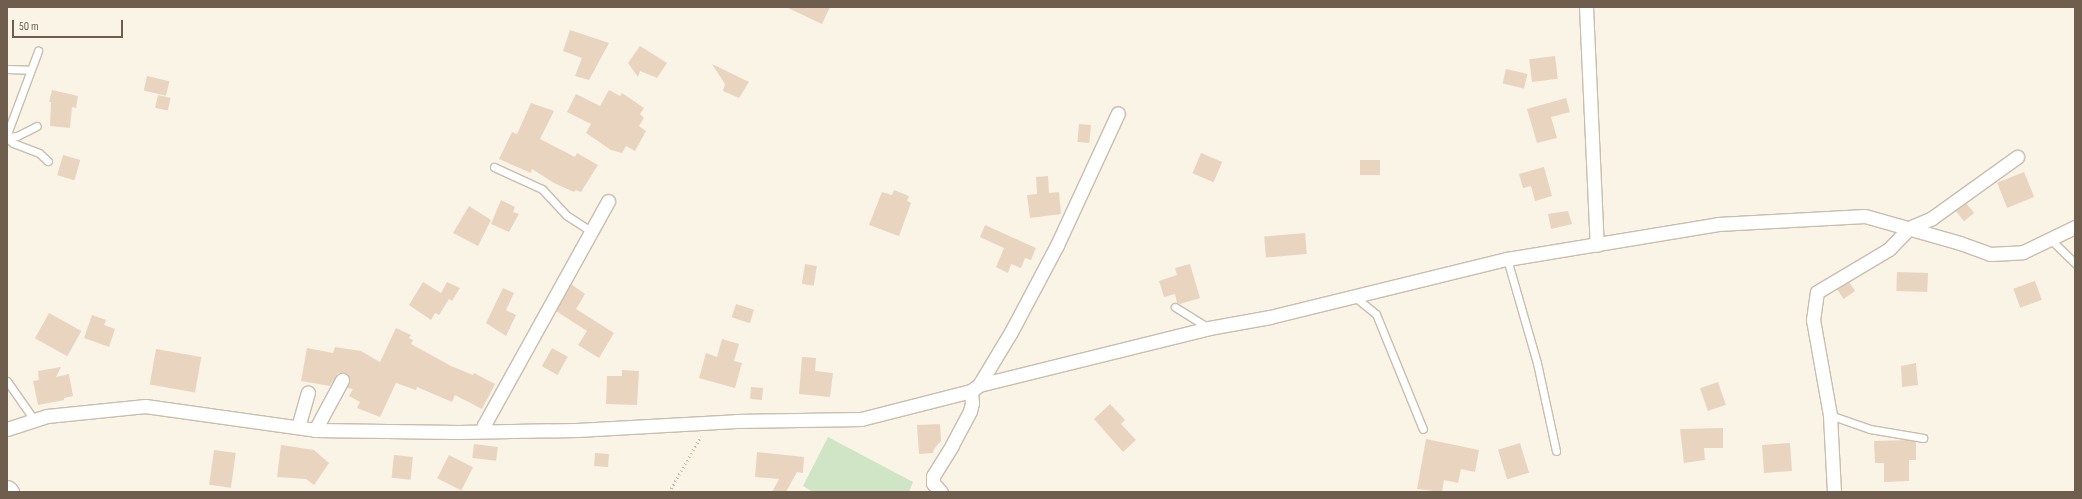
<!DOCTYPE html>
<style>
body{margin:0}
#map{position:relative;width:2082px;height:499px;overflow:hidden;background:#f9f4e6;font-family:"Sofia Sans Condensed",sans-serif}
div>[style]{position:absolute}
.green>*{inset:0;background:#cfe5c6}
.building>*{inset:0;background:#e9d5bf;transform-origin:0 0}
.path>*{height:2.5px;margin-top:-1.25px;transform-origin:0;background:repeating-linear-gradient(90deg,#cfbba5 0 1px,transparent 0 4px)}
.roads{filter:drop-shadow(1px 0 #c9bdae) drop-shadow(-1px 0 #c9bdae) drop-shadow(0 1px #c9bdae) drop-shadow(0 -1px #c9bdae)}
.service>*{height:7px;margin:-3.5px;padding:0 3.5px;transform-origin:3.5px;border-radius:3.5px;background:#fff}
.minor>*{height:13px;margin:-6.5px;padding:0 6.5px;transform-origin:6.5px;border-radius:6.5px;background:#fff}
.secondary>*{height:19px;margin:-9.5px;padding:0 9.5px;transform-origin:9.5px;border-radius:9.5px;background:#fff}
span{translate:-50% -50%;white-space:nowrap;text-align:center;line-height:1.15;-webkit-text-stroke:3px #fcf8ec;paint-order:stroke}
.frame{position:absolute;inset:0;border:8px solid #6f5e4e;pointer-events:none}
.scale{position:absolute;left:12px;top:20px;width:111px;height:18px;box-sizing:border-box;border:2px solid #6f5e4e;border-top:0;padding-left:5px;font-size:12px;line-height:14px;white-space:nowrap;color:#6f5e4e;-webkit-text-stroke:3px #fcf8ec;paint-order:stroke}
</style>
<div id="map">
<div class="green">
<div style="clip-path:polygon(828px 437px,913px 482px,909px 492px,813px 492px,803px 486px)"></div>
</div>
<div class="building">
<div style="clip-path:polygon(786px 7px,830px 7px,822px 24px)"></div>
<div style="clip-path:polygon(570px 30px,609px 43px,589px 80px,575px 76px,582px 58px,563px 51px)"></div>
<div style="clip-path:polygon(640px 46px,667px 63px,657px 78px,640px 71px,638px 77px,628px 63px)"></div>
<div style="left:1555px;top:56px;width:23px;height:26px;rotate:83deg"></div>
<div style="clip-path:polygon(712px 64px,749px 82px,739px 98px,723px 91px,725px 84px)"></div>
<div style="left:1506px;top:69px;width:22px;height:15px;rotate:13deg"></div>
<div style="left:147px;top:76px;width:23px;height:15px;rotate:13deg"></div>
<div style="clip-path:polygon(52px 90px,78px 96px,76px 108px,72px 107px,70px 128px,50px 126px,51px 102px,49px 102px)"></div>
<div style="clip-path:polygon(609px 90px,620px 96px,622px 93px,644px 108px,640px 114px,644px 118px,639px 126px,646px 131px,635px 151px,626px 146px,622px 153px,611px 150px,586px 133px,591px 124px,567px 112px,576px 94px,600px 106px)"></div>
<div style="left:158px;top:95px;width:13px;height:13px;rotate:13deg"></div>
<div style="clip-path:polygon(1566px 98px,1570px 112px,1551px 117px,1557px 138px,1537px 143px,1527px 109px)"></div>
<div style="clip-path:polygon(531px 103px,554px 111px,540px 139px,575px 157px,577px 153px,598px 165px,581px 192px,576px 190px,574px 192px,554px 183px,532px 169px,531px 173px,499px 159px,512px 132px,517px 134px)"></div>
<div style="left:1079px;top:124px;width:12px;height:18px;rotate:5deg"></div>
<div style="left:1201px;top:153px;width:23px;height:22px;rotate:23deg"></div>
<div style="left:63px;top:155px;width:18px;height:21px;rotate:16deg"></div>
<div style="left:1360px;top:160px;width:20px;height:15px"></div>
<div style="clip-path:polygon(1544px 167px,1552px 196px,1535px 201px,1531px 186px,1523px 188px,1519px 174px)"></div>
<div style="left:2024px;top:172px;width:27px;height:29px;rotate:68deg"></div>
<div style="clip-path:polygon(1048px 176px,1049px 193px,1059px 192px,1061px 214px,1030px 218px,1027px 195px,1037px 194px,1036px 177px)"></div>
<div style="clip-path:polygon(894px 190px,909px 196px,907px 201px,911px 203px,899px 236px,869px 225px,882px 192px,892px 195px)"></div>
<div style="clip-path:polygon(501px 200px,515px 207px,513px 212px,519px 214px,509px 232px,491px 224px)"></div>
<div style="left:1966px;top:203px;width:13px;height:13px;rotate:51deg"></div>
<div style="clip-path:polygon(469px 206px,491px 220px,478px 246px,453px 233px)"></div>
<div style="clip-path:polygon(1568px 211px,1572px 224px,1551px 229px,1548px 214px)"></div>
<div style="clip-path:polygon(985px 225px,1036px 248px,1031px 260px,1025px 258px,1021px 268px,1011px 264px,1008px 273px,996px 267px,1004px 248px,980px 237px)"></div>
<div style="left:1305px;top:233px;width:21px;height:41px;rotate:85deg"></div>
<div style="left:805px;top:264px;width:12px;height:20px;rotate:9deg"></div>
<div style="clip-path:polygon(1190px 264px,1200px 298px,1180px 304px,1177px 303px,1175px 294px,1164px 297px,1159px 281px,1177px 275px,1175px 268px)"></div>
<div style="left:1897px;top:272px;width:31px;height:19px;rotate:2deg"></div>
<div style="left:2035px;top:281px;width:20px;height:23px;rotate:70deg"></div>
<div style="clip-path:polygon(423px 282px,441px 293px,447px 282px,460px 288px,452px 301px,449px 299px,439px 315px,435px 313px,431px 320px,409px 305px)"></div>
<div style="left:1849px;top:282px;width:11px;height:14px;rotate:56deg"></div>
<div style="clip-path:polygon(571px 284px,585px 294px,576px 309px,614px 333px,599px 358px,578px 345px,587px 331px,556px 311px)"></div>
<div style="clip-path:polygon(503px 288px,514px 293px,506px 310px,516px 315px,506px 336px,486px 323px)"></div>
<div style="left:736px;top:304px;width:19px;height:14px;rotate:18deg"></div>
<div style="left:49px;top:313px;width:37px;height:29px;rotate:29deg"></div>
<div style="clip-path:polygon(92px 315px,106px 320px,104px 325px,115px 329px,109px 347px,84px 338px)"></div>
<div style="clip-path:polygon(396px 328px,411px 335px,409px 338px,413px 340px,411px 344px,451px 366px,473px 375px,474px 373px,495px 384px,482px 409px,455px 395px,452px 402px,417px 387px,416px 390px,396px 383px,380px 417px,357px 408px,360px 402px,349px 396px,353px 389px,347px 388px,350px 379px,345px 373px,338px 373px,330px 386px,301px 381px,307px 348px,333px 353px,335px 347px,361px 351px,380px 362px)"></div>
<div style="clip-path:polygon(722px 339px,739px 344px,734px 361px,742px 363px,735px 388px,699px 378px,706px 353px,717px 357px)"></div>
<div style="left:552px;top:348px;width:18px;height:21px;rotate:29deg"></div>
<div style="left:156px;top:349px;width:46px;height:36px;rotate:10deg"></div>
<div style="clip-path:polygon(802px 357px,816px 358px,815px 371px,833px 373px,830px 397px,799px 394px)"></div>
<div style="clip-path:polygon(1916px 363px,1918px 385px,1902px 387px,1901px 366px)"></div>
<div style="clip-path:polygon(61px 367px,56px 377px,69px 374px,73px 396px,64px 398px,64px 400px,38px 405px,33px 381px,39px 380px,38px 371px)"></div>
<div style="clip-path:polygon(622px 370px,639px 371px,637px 405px,606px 404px,607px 376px,622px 376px)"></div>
<div style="left:1718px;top:382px;width:24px;height:19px;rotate:71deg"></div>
<div style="left:751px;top:387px;width:12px;height:12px;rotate:5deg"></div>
<div style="clip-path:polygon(1110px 404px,1125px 420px,1121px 424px,1136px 440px,1123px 452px,1094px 419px)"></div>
<div style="clip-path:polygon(940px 424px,941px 441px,934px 449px,933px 453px,919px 454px,917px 425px)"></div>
<div style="clip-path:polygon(1723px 428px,1723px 448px,1704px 448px,1705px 460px,1684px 463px,1680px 429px)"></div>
<div style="clip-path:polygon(1426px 439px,1479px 450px,1475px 472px,1461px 469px,1458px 483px,1444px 480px,1442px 492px,1417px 489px)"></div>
<div style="clip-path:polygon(1908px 440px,1916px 442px,1916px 460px,1909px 460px,1909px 481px,1884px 482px,1884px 463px,1875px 463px,1874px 441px)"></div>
<div style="left:1520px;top:443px;width:31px;height:23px;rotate:73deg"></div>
<div style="left:1790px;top:443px;width:28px;height:28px;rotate:86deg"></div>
<div style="left:474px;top:444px;width:24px;height:14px;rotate:7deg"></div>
<div style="clip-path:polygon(281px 445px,314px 450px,329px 463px,314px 485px,306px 479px,277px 477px)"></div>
<div style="left:214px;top:450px;width:22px;height:35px;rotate:8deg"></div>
<div style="clip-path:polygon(757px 452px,804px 457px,803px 473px,797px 472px,786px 492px,772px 492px,779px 479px,755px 477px)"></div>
<div style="left:595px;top:453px;width:14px;height:13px;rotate:4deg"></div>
<div style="left:394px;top:455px;width:19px;height:23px;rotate:6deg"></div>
<div style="left:449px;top:455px;width:27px;height:26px;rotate:27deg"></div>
</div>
<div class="path">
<div style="left:669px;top:492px;width:64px;rotate:-60.3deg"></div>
</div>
<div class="roads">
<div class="service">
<div style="left:7px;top:69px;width:23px;rotate:2deg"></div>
<div style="left:7px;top:134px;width:89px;rotate:-69.5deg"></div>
<div style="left:7px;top:137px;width:10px;rotate:-6deg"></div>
<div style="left:17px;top:136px;width:22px;rotate:-27deg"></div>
<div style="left:7px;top:138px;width:8px;rotate:40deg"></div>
<div style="left:13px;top:143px;width:28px;rotate:21deg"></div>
<div style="left:39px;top:153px;width:12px;rotate:42deg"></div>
<div style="left:494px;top:167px;width:53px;rotate:24.6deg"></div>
<div style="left:542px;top:189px;width:35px;rotate:47deg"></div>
<div style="left:566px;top:215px;width:31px;rotate:33deg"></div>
<div style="left:2050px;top:239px;width:35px;rotate:44deg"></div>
<div style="left:1507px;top:259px;width:108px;rotate:73.9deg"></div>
<div style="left:1537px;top:363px;width:90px;rotate:77.8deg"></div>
<div style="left:1355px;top:297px;width:27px;rotate:39deg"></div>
<div style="left:1376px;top:314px;width:124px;rotate:67.8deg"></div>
<div style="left:1175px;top:307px;width:40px;rotate:32deg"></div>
<div style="left:7px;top:381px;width:49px;rotate:55deg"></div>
<div style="left:1830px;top:415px;width:42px;rotate:19.3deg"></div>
<div style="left:1870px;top:429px;width:54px;rotate:9.6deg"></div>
</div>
<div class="minor">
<div style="left:1586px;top:7px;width:238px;rotate:87.4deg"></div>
<div style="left:979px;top:385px;width:62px;rotate:-58.9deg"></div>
<div style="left:1011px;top:332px;width:98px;rotate:-62.1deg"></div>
<div style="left:1057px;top:245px;width:145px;rotate:-65.2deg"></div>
<div style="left:298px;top:427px;width:36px;rotate:-74deg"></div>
<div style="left:7px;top:429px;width:42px;rotate:-18deg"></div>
<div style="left:47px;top:416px;width:99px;rotate:-5.8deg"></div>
<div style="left:145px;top:406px;width:172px;rotate:8deg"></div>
<div style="left:315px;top:430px;width:143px;rotate:0.8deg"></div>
<div style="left:458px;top:432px;width:119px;rotate:-1deg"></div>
<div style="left:577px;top:430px;width:159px;rotate:-3.2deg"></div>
<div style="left:736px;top:421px;width:125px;rotate:-0.9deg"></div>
<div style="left:861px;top:419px;width:114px;rotate:-14.3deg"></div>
<div style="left:971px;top:391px;width:10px;rotate:-37deg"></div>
<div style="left:979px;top:385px;width:237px;rotate:-13.9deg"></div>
<div style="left:1209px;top:328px;width:62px;rotate:-10.2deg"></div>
<div style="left:1270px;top:317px;width:244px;rotate:-13.8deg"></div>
<div style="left:1507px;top:259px;width:214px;rotate:-9.4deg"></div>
<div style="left:1718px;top:224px;width:147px;rotate:-3.1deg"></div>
<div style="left:1865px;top:216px;width:99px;rotate:15.9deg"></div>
<div style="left:1960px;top:243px;width:32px;rotate:20deg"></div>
<div style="left:1990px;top:254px;width:33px;rotate:-3deg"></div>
<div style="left:2023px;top:252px;width:58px;rotate:-25.7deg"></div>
<div style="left:315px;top:430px;width:57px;rotate:-61.6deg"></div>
<div style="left:483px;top:431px;width:6px;rotate:-81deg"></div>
<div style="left:484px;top:425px;width:256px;rotate:-61deg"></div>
<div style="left:941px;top:492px;width:12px;rotate:-132deg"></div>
<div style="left:933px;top:483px;width:7px;rotate:-90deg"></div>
<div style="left:933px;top:476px;width:36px;rotate:-58deg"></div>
<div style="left:952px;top:445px;width:38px;rotate:-62deg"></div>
<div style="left:970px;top:411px;width:8px;rotate:-76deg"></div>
<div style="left:972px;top:403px;width:12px;rotate:-95deg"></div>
<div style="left:1834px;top:492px;width:77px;rotate:-93deg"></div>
<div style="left:1830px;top:415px;width:97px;rotate:-100.1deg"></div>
<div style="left:1813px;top:320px;width:28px;rotate:-82deg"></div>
<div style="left:1817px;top:292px;width:84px;rotate:-30.8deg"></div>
<div style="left:1889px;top:249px;width:29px;rotate:-46deg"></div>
<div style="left:1909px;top:228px;width:25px;rotate:-23deg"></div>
<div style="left:1932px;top:218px;width:105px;rotate:-35.7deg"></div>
</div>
<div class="secondary">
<div style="left:7px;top:490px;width:3px;rotate:45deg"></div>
</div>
</div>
<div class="frame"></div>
<div class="scale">50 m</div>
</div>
